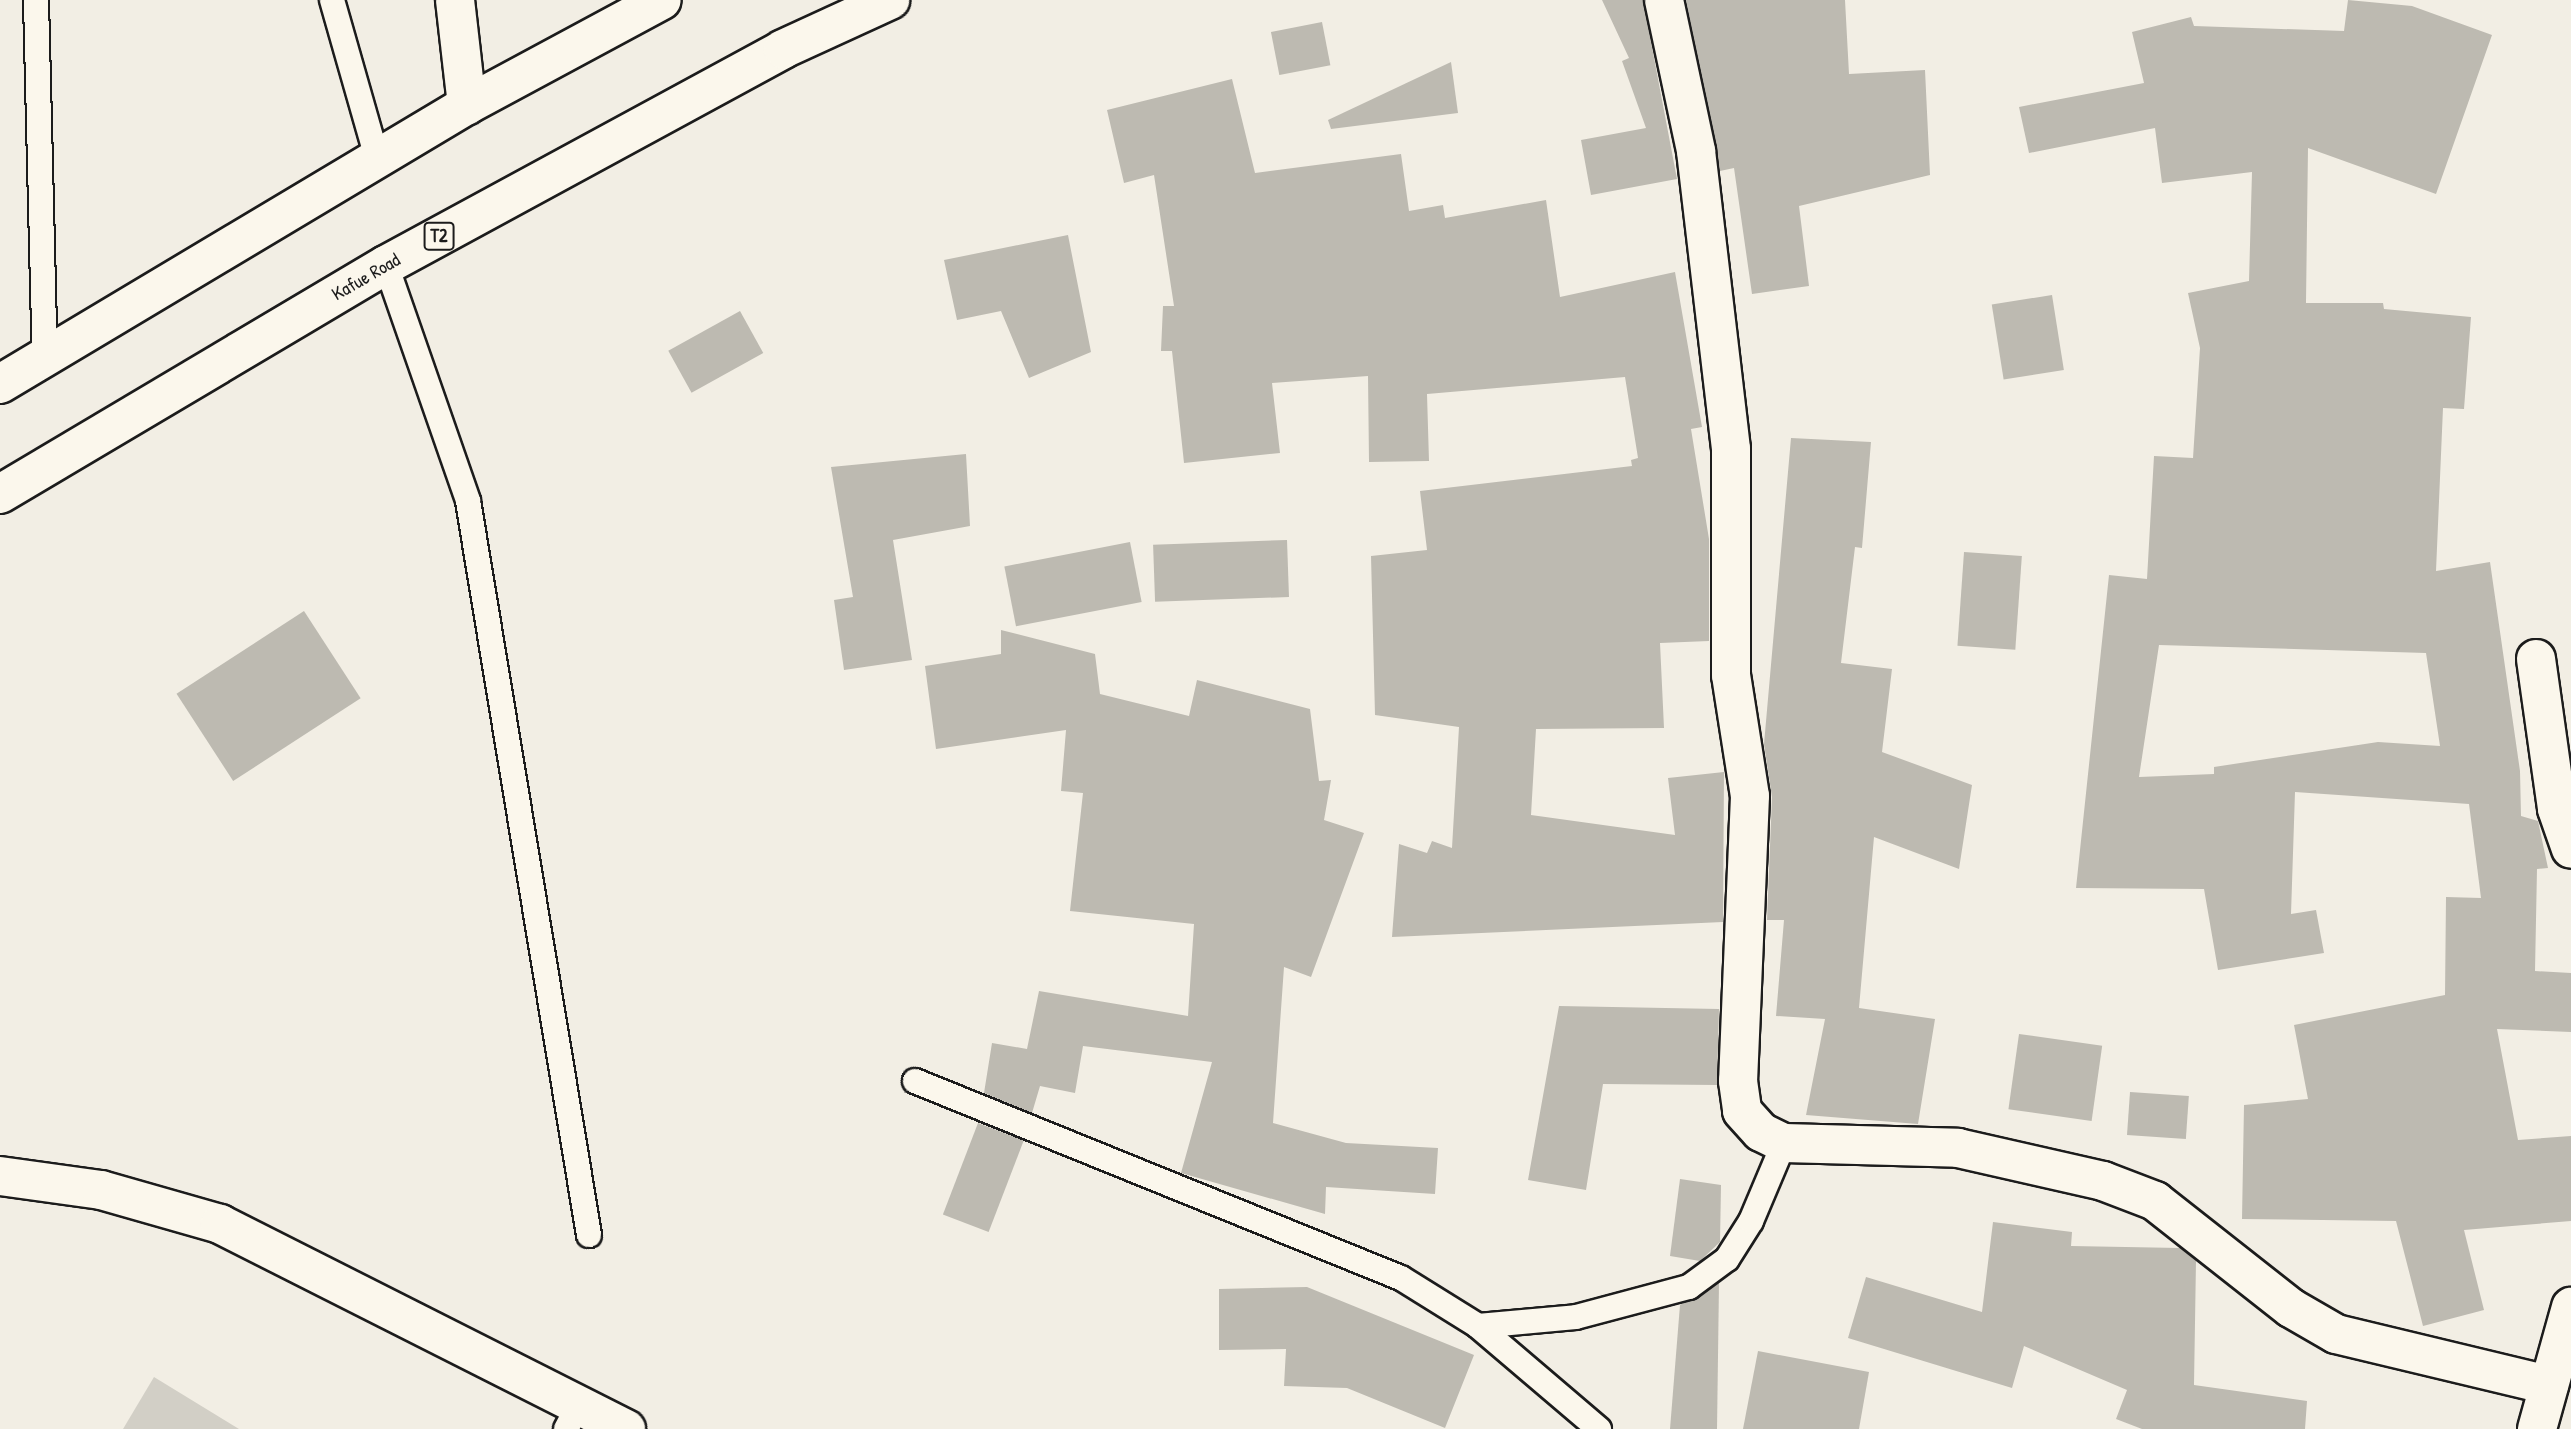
<!DOCTYPE html>
<style>
body{margin:0}
#map{position:relative;width:2571px;height:1429px;overflow:hidden;background:#f2eee4;font-family:"Patrick Hand",sans-serif}
div>[style]{position:absolute}
.green>*{inset:0;background:#d2cfc6}
.building>*{inset:0;background:#bdbab1;transform-origin:0 0}
.roads{filter:drop-shadow(2px 0 #1c1c1c) drop-shadow(-2px 0 #1c1c1c) drop-shadow(0 2px #1c1c1c) drop-shadow(0 -2px #1c1c1c)}
.service>*{height:24px;margin:-12px;padding:0 12px;transform-origin:12px;border-radius:12px;background:#fbf7ec}
.minor>*{height:38px;margin:-19px;padding:0 19px;transform-origin:19px;border-radius:19px;background:#fbf7ec}
.trunk>*{height:38px;margin:-19px;padding:0 19px;transform-origin:19px;border-radius:19px;background:#fbf7ec}
span{translate:-50% -50%;white-space:nowrap;text-align:center;line-height:1.15;-webkit-text-stroke:5px #fbf7ec;paint-order:stroke}
.shield-label span{padding:2px 5px;background:#fbf7ec;border:2px solid;border-radius:5px;-webkit-text-stroke-width:0}
.shield-label{font-size:18px;color:#1c1c1c;font-weight:700}
.street-label{font-size:19px;color:#1c1c1c}
</style>
<div id="map">
<div class="green">
<div style="clip-path:polygon(154px 1377px,239px 1429px,123px 1429px)"></div>
</div>
<div class="building">
<div style="clip-path:polygon(1602px 0,1643px 0,1677px 179px,1591px 195px,1581px 140px,1646px 128px,1622px 61px,1629px 58px)"></div>
<div style="clip-path:polygon(1686px 0,1845px 0,1849px 74px,1925px 70px,1930px 175px,1799px 206px,1809px 286px,1752px 294px,1734px 168px,1720px 171px)"></div>
<div style="clip-path:polygon(evenodd,2348px 0,2412px 6px,2492px 35px,2436px 194px,2308px 148px,2306px 303px,2383px 303px,2384px 309px,2471px 317px,2464px 409px,2443px 408px,2436px 571px,2490px 562px,2520px 771px,2521px 816px,2538px 821px,2548px 868px,2537px 869px,2535px 971px,2571px 973px,2571px 1032px,2497px 1029px,2518px 1140px,2571px 1136px,2571px 1221px,2464px 1230px,2484px 1310px,2423px 1326px,2396px 1221px,2242px 1219px,2244px 1105px,2308px 1099px,2294px 1025px,2445px 995px,2446px 897px,2481px 898px,2469px 804px,2295px 792px,2291px 914px,2316px 910px,2324px 953px,2218px 970px,2204px 889px,2076px 888px,2109px 575px,2147px 579px,2154px 456px,2193px 458px,2200px 348px,2188px 293px,2249px 281px,2252px 172px,2162px 183px,2155px 128px,2029px 153px,2019px 107px,2144px 83px,2132px 32px,2191px 17px,2194px 26px,2344px 31px,2348px 0,2159px 645px,2426px 653px,2440px 746px,2378px 742px,2214px 767px,2214px 774px,2139px 777px,2159px 645px)"></div>
<div style="left:1322px;top:22px;width:44px;height:52px;rotate:79deg"></div>
<div style="clip-path:polygon(1451px 62px,1458px 113px,1331px 129px,1328px 120px)"></div>
<div style="clip-path:polygon(1232px 79px,1255px 173px,1401px 154px,1409px 211px,1443px 205px,1445px 218px,1546px 200px,1560px 297px,1675px 272px,1702px 427px,1691px 429px,1709px 539px,1709px 641px,1660px 643px,1664px 728px,1536px 729px,1531px 815px,1675px 835px,1668px 778px,1724px 772px,1723px 922px,1392px 937px,1399px 844px,1427px 853px,1432px 841px,1452px 848px,1459px 727px,1375px 715px,1371px 556px,1427px 550px,1420px 491px,1632px 466px,1631px 460px,1638px 458px,1625px 377px,1427px 394px,1429px 461px,1369px 462px,1368px 376px,1272px 383px,1280px 453px,1184px 463px,1172px 351px,1161px 351px,1163px 306px,1174px 306px,1154px 175px,1124px 183px,1107px 110px)"></div>
<div style="clip-path:polygon(1068px 235px,1091px 352px,1029px 378px,1001px 311px,957px 320px,944px 260px)"></div>
<div style="left:2052px;top:295px;width:76px;height:61px;rotate:81deg"></div>
<div style="left:740px;top:311px;width:48px;height:82px;rotate:61deg"></div>
<div style="clip-path:polygon(1791px 438px,1871px 442px,1862px 548px,1855px 547px,1841px 663px,1892px 669px,1882px 752px,1972px 785px,1959px 869px,1874px 837px,1859px 1008px,1935px 1019px,1918px 1124px,1806px 1115px,1825px 1019px,1776px 1016px,1784px 920px,1767px 920px,1772px 797px,1764px 744px)"></div>
<div style="clip-path:polygon(966px 454px,970px 526px,893px 540px,912px 660px,844px 670px,834px 600px,853px 597px,831px 467px)"></div>
<div style="left:1287px;top:540px;width:57px;height:134px;rotate:88deg"></div>
<div style="left:1130px;top:542px;width:61px;height:128px;rotate:79deg"></div>
<div style="left:1964px;top:552px;width:58px;height:94px;rotate:4deg"></div>
<div style="left:304px;top:611px;width:104px;height:152px;rotate:57deg"></div>
<div style="clip-path:polygon(1001px 630px,1095px 654px,1100px 694px,1189px 716px,1197px 680px,1310px 709px,1319px 781px,1331px 780px,1324px 820px,1364px 833px,1311px 977px,1284px 967px,1273px 1123px,1346px 1143px,1438px 1148px,1435px 1194px,1326px 1187px,1325px 1214px,1181px 1173px,1212px 1062px,1083px 1046px,1075px 1093px,1040px 1086px,1032px 1113px,984px 1093px,992px 1043px,1027px 1049px,1039px 991px,1188px 1016px,1194px 924px,1070px 911px,1083px 793px,1061px 791px,1066px 730px,936px 749px,925px 666px,1001px 654px)"></div>
<div style="clip-path:polygon(1559px 1006px,1719px 1009px,1717px 1085px,1603px 1084px,1586px 1190px,1528px 1180px)"></div>
<div style="left:2019px;top:1034px;width:84px;height:76px;rotate:8deg"></div>
<div style="left:2130px;top:1092px;width:59px;height:43px;rotate:4deg"></div>
<div style="left:978px;top:1123px;width:49px;height:98px;rotate:21deg"></div>
<div style="clip-path:polygon(1680px 1179px,1721px 1185px,1720px 1242px,1700px 1261px,1670px 1256px)"></div>
<div style="clip-path:polygon(1993px 1222px,2072px 1232px,2071px 1246px,2180px 1248px,2196px 1261px,2194px 1385px,2307px 1401px,2305px 1429px,2142px 1429px,2116px 1419px,2127px 1390px,2024px 1346px,2012px 1388px,1848px 1338px,1866px 1277px,1982px 1312px)"></div>
<div style="clip-path:polygon(1719px 1283px,1717px 1429px,1670px 1429px,1680px 1305px)"></div>
<div style="clip-path:polygon(1307px 1287px,1474px 1355px,1445px 1428px,1347px 1388px,1284px 1386px,1286px 1349px,1219px 1350px,1219px 1289px)"></div>
<div style="clip-path:polygon(1758px 1351px,1869px 1372px,1859px 1429px,1743px 1429px)"></div>
</div>
<div class="roads">
<div class="service">
<div style="left:36px;top:0;width:357px;rotate:88.6deg"></div>
<div style="left:332px;top:0;width:164px;rotate:74.1deg"></div>
<div style="left:386px;top:265px;width:250px;rotate:70.8deg"></div>
<div style="left:468px;top:501px;width:744px;rotate:80.64deg"></div>
<div style="left:915px;top:1081px;width:524px;rotate:22.07deg"></div>
<div style="left:1401px;top:1278px;width:91px;rotate:31.9deg"></div>
<div style="left:1478px;top:1326px;width:159px;rotate:40.4deg"></div>
<div style="left:1478px;top:1326px;width:98px;rotate:-5.2deg"></div>
<div style="left:1576px;top:1317px;width:117px;rotate:-14.9deg"></div>
<div style="left:1689px;top:1287px;width:47px;rotate:-36.4deg"></div>
<div style="left:1727px;top:1259px;width:45px;rotate:-57.7deg"></div>
<div style="left:1751px;top:1221px;width:85px;rotate:-67.1deg"></div>
<div style="left:566px;top:1429px;width:27px;rotate:-62deg"></div>
</div>
<div class="minor">
<div style="left:455px;top:0;width:106px;rotate:83.5deg"></div>
<div style="left:1664px;top:0;width:154px;rotate:78deg"></div>
<div style="left:1696px;top:151px;width:300px;rotate:83.3deg"></div>
<div style="left:1731px;top:449px;width:226px;rotate:90deg"></div>
<div style="left:1731px;top:675px;width:122px;rotate:81.1deg"></div>
<div style="left:1750px;top:796px;width:285px;rotate:92.4deg"></div>
<div style="left:1738px;top:1081px;width:30px;rotate:82deg"></div>
<div style="left:1742px;top:1111px;width:28px;rotate:48deg"></div>
<div style="left:1761px;top:1132px;width:25px;rotate:26deg"></div>
<div style="left:1784px;top:1143px;width:174px;rotate:1.6deg"></div>
<div style="left:1958px;top:1148px;width:149px;rotate:12.8deg"></div>
<div style="left:2103px;top:1181px;width:56px;rotate:21deg"></div>
<div style="left:2155px;top:1201px;width:173px;rotate:38.2deg"></div>
<div style="left:2291px;top:1308px;width:52px;rotate:30deg"></div>
<div style="left:2336px;top:1334px;width:219px;rotate:13.5deg"></div>
<div style="left:2536px;top:659px;width:151px;rotate:82deg"></div>
<div style="left:2557px;top:809px;width:42px;rotate:70.7deg"></div>
<div style="left:0;top:1176px;width:102px;rotate:7.9deg"></div>
<div style="left:101px;top:1190px;width:124px;rotate:15.9deg"></div>
<div style="left:220px;top:1224px;width:455px;rotate:26.8deg"></div>
<div style="left:2537px;top:1429px;width:127px;rotate:-74.4deg"></div>
</div>
<div class="trunk">
<div style="left:0;top:384px;width:544px;rotate:-30.86deg"></div>
<div style="left:467px;top:105px;width:221px;rotate:-28.3deg"></div>
<div style="left:0;top:494px;width:449px;rotate:-30.7deg"></div>
<div style="left:386px;top:265px;width:452px;rotate:-28.5deg"></div>
<div style="left:783px;top:49px;width:118px;rotate:-24.6deg"></div>
</div>
</div>
<div class="shield-label">
<span style="left:439px;top:236px">T2</span>
</div>
<div class="street-label">
<span style="left:366px;top:277px;rotate:-30deg">Kafue Road</span>
</div>
</div>
